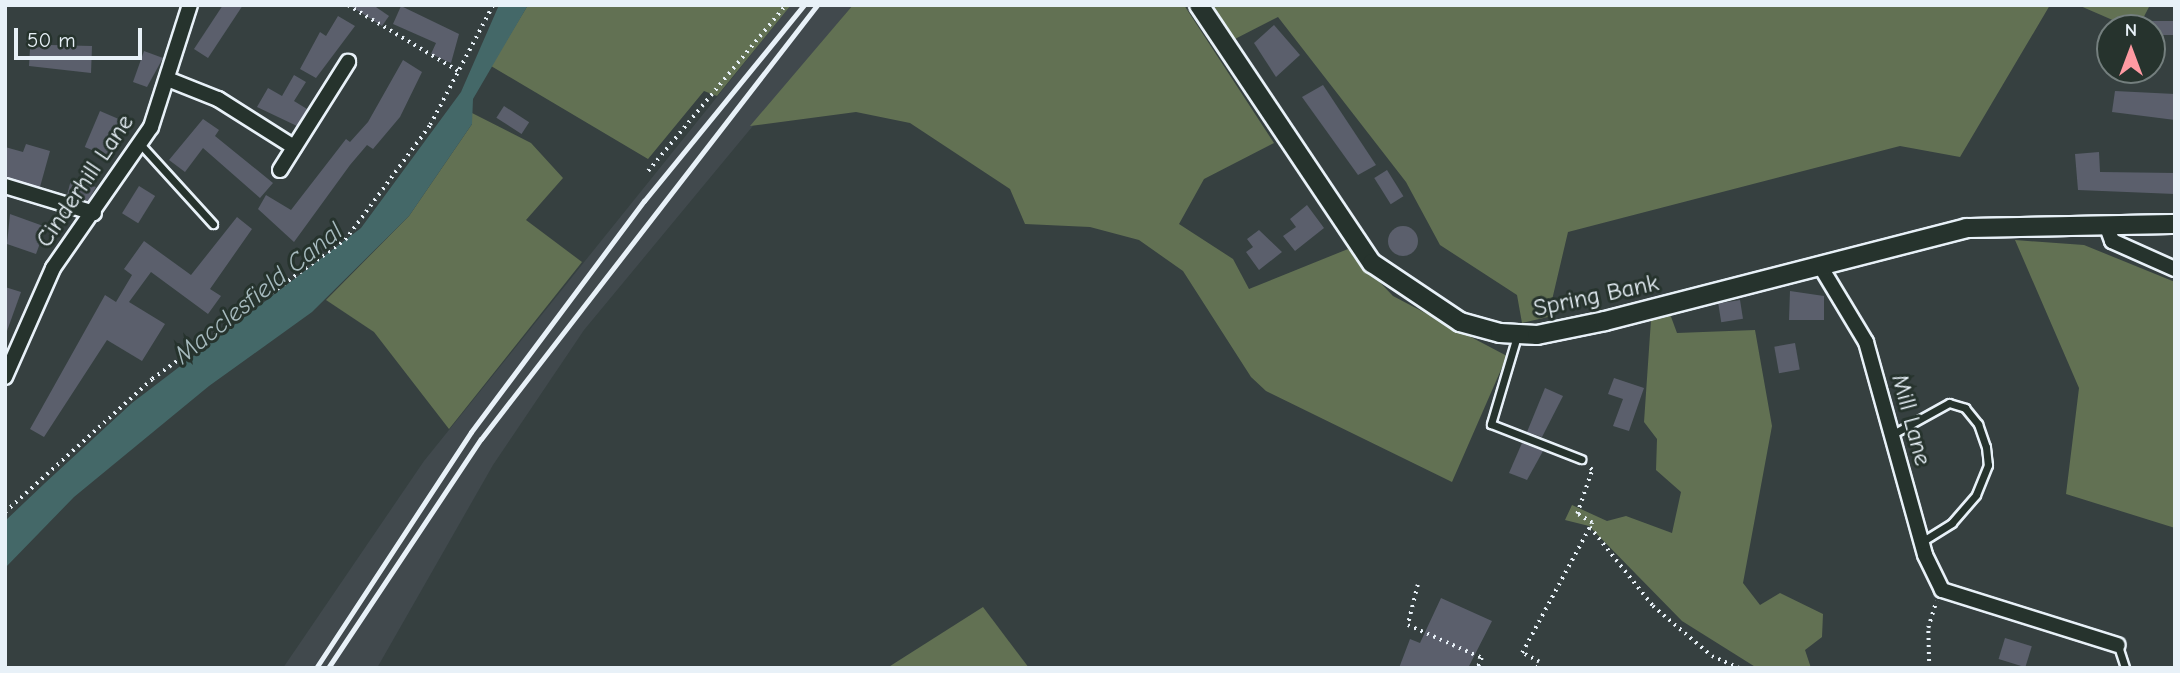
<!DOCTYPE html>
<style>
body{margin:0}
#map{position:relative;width:2180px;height:673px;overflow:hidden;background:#364040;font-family:"Comic Neue",sans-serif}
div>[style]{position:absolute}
.built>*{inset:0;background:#41494d}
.green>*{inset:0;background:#627153}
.water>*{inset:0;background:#446868}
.building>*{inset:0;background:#5b5f6c;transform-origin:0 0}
.round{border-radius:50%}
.path>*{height:3.5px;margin-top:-1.75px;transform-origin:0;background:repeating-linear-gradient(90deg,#e8f1f8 0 2px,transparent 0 7px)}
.roads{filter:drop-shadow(2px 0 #e8f1f8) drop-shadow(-2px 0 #e8f1f8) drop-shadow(0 2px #e8f1f8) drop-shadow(0 -2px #e8f1f8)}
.service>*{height:7px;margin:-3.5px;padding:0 3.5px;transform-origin:3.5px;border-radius:3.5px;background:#26332d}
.minor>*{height:14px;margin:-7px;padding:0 7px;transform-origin:7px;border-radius:7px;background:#26332d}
.tertiary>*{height:18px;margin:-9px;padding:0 9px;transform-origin:9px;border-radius:9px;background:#26332d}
.rail>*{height:5px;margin:-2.5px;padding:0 2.5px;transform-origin:2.5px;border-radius:2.5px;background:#e8f1f8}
span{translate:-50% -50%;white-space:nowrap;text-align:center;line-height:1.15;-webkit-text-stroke:6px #26332d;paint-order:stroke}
.street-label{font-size:24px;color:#e8f1f8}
.water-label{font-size:26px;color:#a6babe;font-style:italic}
.frame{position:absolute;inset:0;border:7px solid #e8f1f8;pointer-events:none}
.north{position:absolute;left:2096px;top:14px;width:70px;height:70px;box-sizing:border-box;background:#26332d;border:2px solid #747f7e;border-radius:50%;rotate:0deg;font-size:19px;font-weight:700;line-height:28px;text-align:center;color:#e8f1f8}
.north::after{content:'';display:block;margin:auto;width:24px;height:32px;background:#ff9aa2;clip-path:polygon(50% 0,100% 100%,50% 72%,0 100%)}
.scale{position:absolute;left:14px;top:28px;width:128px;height:32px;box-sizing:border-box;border:4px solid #e8f1f8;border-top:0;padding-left:9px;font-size:21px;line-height:24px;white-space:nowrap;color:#e8f1f8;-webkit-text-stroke:5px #26332d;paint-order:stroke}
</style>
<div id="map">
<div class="built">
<div style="clip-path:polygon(791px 5px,853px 5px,584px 330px,493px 465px,377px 668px,283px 668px,424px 461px)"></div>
</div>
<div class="green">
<div style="clip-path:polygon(528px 5px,791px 5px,717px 96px,704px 91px,648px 159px,491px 66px)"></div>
<div style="clip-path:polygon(853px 5px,1184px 5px,1274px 143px,1204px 179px,1179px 224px,1233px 259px,1249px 289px,1348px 249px,1393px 296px,1507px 356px,1452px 482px,1266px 391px,1251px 377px,1183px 271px,1139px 240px,1090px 227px,1025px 224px,1010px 189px,910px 123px,856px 112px,750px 126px)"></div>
<div style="clip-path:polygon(1208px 5px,2050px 5px,1960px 157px,1900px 146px,1568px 232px,1548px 317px,1522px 323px,1517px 295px,1440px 245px,1406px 182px,1278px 17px,1231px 41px)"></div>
<div style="clip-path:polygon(2078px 5px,2150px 5px,2138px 28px,2131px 28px)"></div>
<div style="clip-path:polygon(472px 113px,531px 143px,563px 178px,526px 220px,582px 262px,449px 429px,374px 332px,326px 300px,409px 216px,472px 124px)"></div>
<div style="clip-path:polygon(2015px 240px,2084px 245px,2175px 282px,2175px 528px,2066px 494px,2079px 388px)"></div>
<div style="clip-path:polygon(1670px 314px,1677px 333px,1755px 330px,1772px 426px,1743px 583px,1760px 605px,1780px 593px,1823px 614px,1822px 637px,1805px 650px,1811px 668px,1757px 668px,1682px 621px,1589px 526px,1565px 520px,1572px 505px,1607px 521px,1626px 516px,1672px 533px,1681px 492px,1656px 470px,1657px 439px,1644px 422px,1651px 320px)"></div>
<div style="clip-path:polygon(983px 607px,1029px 668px,887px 668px)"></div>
</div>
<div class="water">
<div style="clip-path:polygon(499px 5px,528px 5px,473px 99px,472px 124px,409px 216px,312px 312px,209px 386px,74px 497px,5px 568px,5px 521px,45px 483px,132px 403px,361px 228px,461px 92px)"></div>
</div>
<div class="building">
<div style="clip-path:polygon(223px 5px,243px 5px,208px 58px,194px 49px)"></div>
<div style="clip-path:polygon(349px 5px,373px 5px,389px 16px,382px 26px)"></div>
<div style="clip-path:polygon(401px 6px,459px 34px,451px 63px,431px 54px,436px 43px,393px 24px)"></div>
<div style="clip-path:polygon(338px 16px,355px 26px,316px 78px,300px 69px,320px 32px,326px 36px)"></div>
<div style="left:2175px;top:21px;width:14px;height:23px;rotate:90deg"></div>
<div style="clip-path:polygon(1274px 25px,1300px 55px,1276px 77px,1254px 43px)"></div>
<div style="clip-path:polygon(50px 45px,92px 46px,91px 73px,29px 66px,30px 49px)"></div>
<div style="clip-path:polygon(144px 51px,163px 58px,147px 87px,133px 82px)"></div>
<div style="clip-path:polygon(403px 60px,422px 72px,400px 117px,373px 149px,367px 145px,350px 165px,294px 242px,258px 209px,266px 195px,291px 210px,346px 139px,350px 142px,368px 122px)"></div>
<div style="clip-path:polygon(294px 75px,306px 82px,294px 101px,307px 109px,297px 126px,257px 107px,268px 88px,282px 96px)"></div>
<div style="clip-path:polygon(1323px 85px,1376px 165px,1358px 175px,1302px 97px)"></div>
<div style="clip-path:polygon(2115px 91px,2175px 94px,2175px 120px,2112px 112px)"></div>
<div style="left:504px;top:106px;width:30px;height:14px;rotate:33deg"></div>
<div style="left:100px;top:111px;width:26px;height:39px;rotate:23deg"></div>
<div style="clip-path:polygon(203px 119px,219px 130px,215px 136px,273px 183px,260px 198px,203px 148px,185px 172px,169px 160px)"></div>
<div style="clip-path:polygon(26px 144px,50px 151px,40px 187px,5px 177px,5px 147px,23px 152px)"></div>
<div style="clip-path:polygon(2099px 152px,2100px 172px,2175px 173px,2175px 194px,2078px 190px,2075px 154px)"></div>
<div style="left:1387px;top:170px;width:31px;height:15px;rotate:58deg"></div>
<div style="clip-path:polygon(71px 180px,96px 187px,88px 201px,67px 195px)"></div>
<div style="left:139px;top:186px;width:19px;height:32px;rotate:32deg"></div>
<div style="clip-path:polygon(1307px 205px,1324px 228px,1295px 251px,1283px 236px,1296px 227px,1290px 219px)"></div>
<div style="clip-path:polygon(10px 214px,46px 227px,36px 254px,7px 244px)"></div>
<div style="clip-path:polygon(237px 217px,252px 229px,210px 289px,221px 296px,208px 314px,151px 272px,129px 302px,165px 324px,142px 361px,107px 340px,44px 437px,30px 429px,105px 295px,116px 302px,132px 275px,124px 269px,144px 241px,191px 275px)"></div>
<div class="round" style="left:1388px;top:226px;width:30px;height:30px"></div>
<div style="clip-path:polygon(1259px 230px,1282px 252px,1259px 270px,1246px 252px,1253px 247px,1247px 239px)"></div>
<div style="clip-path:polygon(5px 287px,21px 292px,7px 331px,5px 330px)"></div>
<div style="clip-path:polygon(1790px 291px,1824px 296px,1824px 320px,1789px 320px)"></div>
<div style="left:1740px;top:300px;width:19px;height:22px;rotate:81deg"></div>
<div style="left:1795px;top:343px;width:27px;height:21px;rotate:80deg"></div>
<div style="clip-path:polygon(1614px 378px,1644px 388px,1629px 431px,1613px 426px,1623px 399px,1608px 394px)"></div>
<div style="clip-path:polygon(1545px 388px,1563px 396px,1542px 437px,1527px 432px)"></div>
<div style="clip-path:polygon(1522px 443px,1543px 451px,1527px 480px,1509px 473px)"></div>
<div style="clip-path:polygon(1441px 598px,1492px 621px,1468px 668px,1399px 668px,1410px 639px,1420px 643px)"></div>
<div style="left:2005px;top:638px;width:28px;height:22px;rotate:17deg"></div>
</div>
<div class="path">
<div style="left:348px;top:5px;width:131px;rotate:30.9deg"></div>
<div style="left:648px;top:171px;width:216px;rotate:-50.3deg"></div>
<div style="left:5px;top:512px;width:198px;rotate:-42.1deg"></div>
<div style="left:152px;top:379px;width:238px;rotate:-35.8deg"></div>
<div style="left:345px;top:240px;width:143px;rotate:-53.5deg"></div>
<div style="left:430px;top:125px;width:136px;rotate:-62.3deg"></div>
<div style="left:1590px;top:527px;width:101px;rotate:51.4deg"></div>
<div style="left:1653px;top:606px;width:77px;rotate:40.3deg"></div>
<div style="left:1712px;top:656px;width:30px;rotate:24deg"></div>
<div style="left:1418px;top:585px;width:41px;rotate:104deg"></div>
<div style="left:1408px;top:625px;width:81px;rotate:24deg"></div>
<div style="left:1482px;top:658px;width:11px;rotate:112deg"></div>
<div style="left:1537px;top:668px;width:6px;rotate:-72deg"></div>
<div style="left:1539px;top:662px;width:19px;rotate:-152deg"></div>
<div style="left:1522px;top:653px;width:148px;rotate:-61.7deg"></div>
<div style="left:1592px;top:523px;width:17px;rotate:-149deg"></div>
<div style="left:1577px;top:514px;width:46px;rotate:-71.2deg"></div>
<div style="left:1592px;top:470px;width:7px;rotate:-135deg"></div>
<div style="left:1929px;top:668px;width:40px;rotate:-91.4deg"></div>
<div style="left:1928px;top:628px;width:28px;rotate:-73deg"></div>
</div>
<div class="roads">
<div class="service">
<div style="left:141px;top:145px;width:107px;rotate:47.7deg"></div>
<div style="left:1517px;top:336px;width:92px;rotate:106.5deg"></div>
<div style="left:1491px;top:424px;width:97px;rotate:21.3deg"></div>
<div style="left:1893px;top:434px;width:64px;rotate:-29deg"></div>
<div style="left:1949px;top:403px;width:17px;rotate:17deg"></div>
<div style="left:1965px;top:408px;width:21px;rotate:51deg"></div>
<div style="left:1978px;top:424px;width:24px;rotate:71deg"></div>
<div style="left:1986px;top:447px;width:18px;rotate:84deg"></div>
<div style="left:1988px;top:465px;width:32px;rotate:112deg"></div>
<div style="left:1976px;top:495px;width:37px;rotate:131deg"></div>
<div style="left:1952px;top:523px;width:36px;rotate:148deg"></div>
<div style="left:2118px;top:646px;width:23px;rotate:72deg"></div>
</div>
<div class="minor">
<div style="left:170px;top:80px;width:52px;rotate:21.6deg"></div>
<div style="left:218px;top:99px;width:90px;rotate:32.3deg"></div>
<div style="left:280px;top:170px;width:128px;rotate:-57.8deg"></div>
<div style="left:5px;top:186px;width:93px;rotate:16.9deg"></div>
<div style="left:2107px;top:227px;width:15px;rotate:70deg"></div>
<div style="left:2112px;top:241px;width:69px;rotate:24deg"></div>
<div style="left:1822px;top:269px;width:85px;rotate:58.9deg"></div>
<div style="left:1866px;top:342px;width:221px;rotate:74.5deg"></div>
<div style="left:1925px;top:555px;width:39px;rotate:64deg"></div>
<div style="left:1942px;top:590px;width:184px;rotate:17.4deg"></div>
<div style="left:5px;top:377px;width:119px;rotate:-66.2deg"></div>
<div style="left:53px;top:268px;width:172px;rotate:-55.2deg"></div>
<div style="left:151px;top:127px;width:128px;rotate:-72.3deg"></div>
</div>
<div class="tertiary">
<div style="left:1199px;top:5px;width:311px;rotate:56.2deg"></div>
<div style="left:1372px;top:263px;width:106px;rotate:33.8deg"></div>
<div style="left:1460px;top:322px;width:41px;rotate:15.4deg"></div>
<div style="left:1500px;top:333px;width:37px;rotate:3deg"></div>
<div style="left:1537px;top:335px;width:69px;rotate:-11.6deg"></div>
<div style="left:1605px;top:321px;width:373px;rotate:-14.4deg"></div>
<div style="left:1966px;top:228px;width:209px;rotate:-1.1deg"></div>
</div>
</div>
<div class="rail">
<div style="left:316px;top:668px;width:282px;rotate:-56.7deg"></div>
<div style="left:471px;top:432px;width:289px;rotate:-53.2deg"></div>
<div style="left:644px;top:201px;width:253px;rotate:-50.8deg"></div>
<div style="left:328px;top:668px;width:275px;rotate:-56.3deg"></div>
<div style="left:481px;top:439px;width:549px;rotate:-52.25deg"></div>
</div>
<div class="street-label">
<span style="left:85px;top:181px;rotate:-56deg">Cinderhill Lane</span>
<span style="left:1596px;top:296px;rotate:-12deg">Spring Bank</span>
<span style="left:1911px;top:420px;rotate:75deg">Mill Lane</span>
</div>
<div class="water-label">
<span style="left:259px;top:294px;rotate:-39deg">Macclesfield Canal</span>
</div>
<div class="frame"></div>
<div class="north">N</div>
<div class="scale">50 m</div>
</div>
